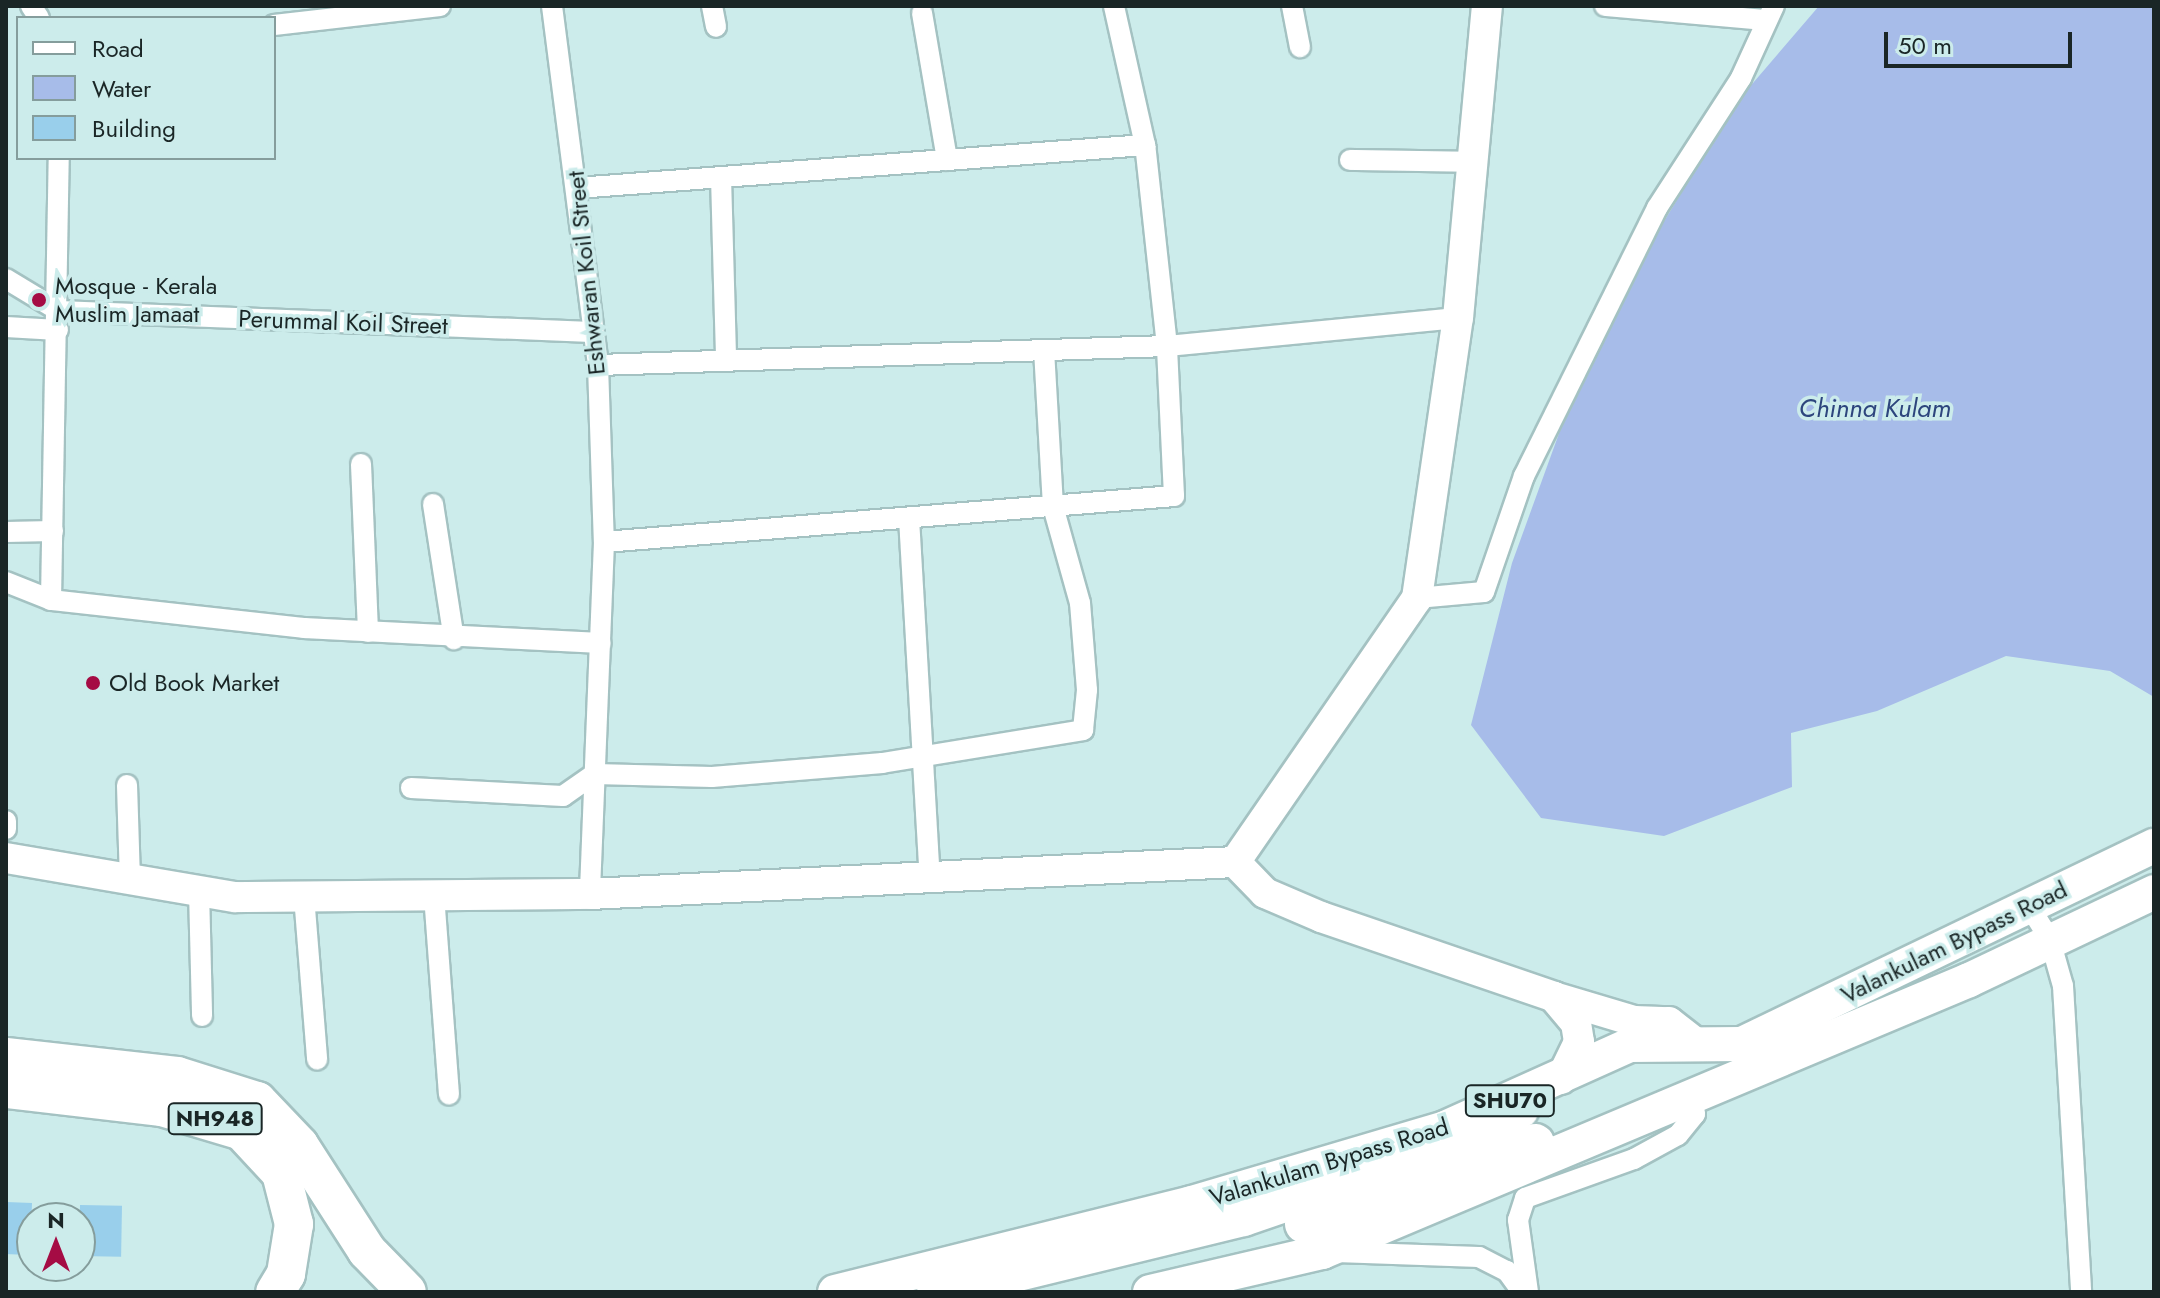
<!DOCTYPE html>
<style>
body{margin:0}
#map{position:relative;width:2160px;height:1298px;overflow:hidden;background:#cceceb;font-family:Jost,sans-serif}
div>[style]{position:absolute}
.water>*{inset:0;background:#a7bce9}
.building>*{inset:0;background:#99cfeb;transform-origin:0 0}
.roads{filter:drop-shadow(2px 0 #a4c2c2) drop-shadow(-2px 0 #a4c2c2) drop-shadow(0 2px #a4c2c2) drop-shadow(0 -2px #a4c2c2)}
.street>*{height:20px;margin:-10px;padding:0 10px;transform-origin:10px;border-radius:10px;background:#fff}
.secondary>*{height:30px;margin:-15px;padding:0 15px;transform-origin:15px;border-radius:15px;background:#fff}
.primary>*{height:34px;margin:-17px;padding:0 17px;transform-origin:17px;border-radius:17px;background:#fff}
.highway>*{height:38px;margin:-19px;padding:0 19px;transform-origin:19px;border-radius:19px;background:#fff}
.dots>*{width:22px;height:22px;translate:-50% -50%;box-sizing:border-box;border:4px solid #cceceb;border-radius:50%}
span{translate:-50% -50%;white-space:nowrap;text-align:center;line-height:1.15;-webkit-text-stroke:7px #cceceb;paint-order:stroke}
.shield-label span{padding:2px 6px;background:#cceceb;border:2px solid;border-radius:6px;-webkit-text-stroke-width:0}
.shield-label{font-size:22px;color:#1a2626;font-weight:700}
.street-label{font-size:24px;color:#1a2626}
.poi-label{font-size:24px;color:#1a2626}
.left{translate:0 -50%;text-align:left}
.water-label{font-size:26px;color:#2d457d;font-style:italic}
.frame{position:absolute;inset:0;border:8px solid #1a2626;pointer-events:none}
.legend{position:absolute;left:16px;top:16px;width:260px;height:144px;box-sizing:border-box;background:#cceceb;border:2px solid #859d9c;margin:0;padding:10px 14px;list-style:none;font-size:24px;color:#1a2626}
.legend li{display:flex;align-items:center;gap:16px;height:40px}
.legend b{width:40px;border:2px solid #859d9c}
.north{position:absolute;left:16px;top:1202px;width:80px;height:80px;box-sizing:border-box;background:#cceceb;border:2px solid #859d9c;border-radius:50%;rotate:0deg;font-size:22px;font-weight:700;line-height:32px;text-align:center;color:#1a2626}
.north::after{content:'';display:block;margin:auto;width:28px;height:36px;background:#a50c44;clip-path:polygon(50% 0,100% 100%,50% 72%,0 100%)}
.scale{position:absolute;left:1884px;top:32px;width:188px;height:36px;box-sizing:border-box;border:4px solid #1a2626;border-top:0;padding-left:10px;font-size:24px;line-height:28px;white-space:nowrap;color:#1a2626;-webkit-text-stroke:6px #cceceb;paint-order:stroke}
</style>
<div id="map">
<div class="water">
<div style="clip-path:polygon(1819px 6px,2154px 6px,2154px 697px,2110px 671px,2006px 656px,1877px 711px,1791px 733px,1792px 787px,1664px 836px,1541px 818px,1471px 725px,1512px 563px,1594px 337px,1735px 104px)"></div>
</div>
<div class="building">
<div style="left:6px;top:1202px;width:26px;height:52px;rotate:2deg"></div>
<div style="left:80px;top:1205px;width:42px;height:51px;rotate:1deg"></div>
</div>
<div class="roads">
<div class="street">
<div style="left:31px;top:6px;width:14px;rotate:56deg"></div>
<div style="left:552px;top:6px;width:362px;rotate:82.7deg"></div>
<div style="left:598px;top:365px;width:177px;rotate:88.1deg"></div>
<div style="left:604px;top:542px;width:352px;rotate:92.3deg"></div>
<div style="left:712px;top:6px;width:21px;rotate:79deg"></div>
<div style="left:1292px;top:6px;width:42px;rotate:79deg"></div>
<div style="left:1605px;top:6px;width:162px;rotate:5deg"></div>
<div style="left:922px;top:13px;width:149px;rotate:80.3deg"></div>
<div style="left:274px;top:25px;width:167px;rotate:-6.5deg"></div>
<div style="left:1350px;top:160px;width:123px;rotate:0.9deg"></div>
<div style="left:721px;top:177px;width:184px;rotate:88.4deg"></div>
<div style="left:577px;top:188px;width:570px;rotate:-4.33deg"></div>
<div style="left:6px;top:279px;width:62px;rotate:31.1deg"></div>
<div style="left:59px;top:311px;width:533px;rotate:2.26deg"></div>
<div style="left:6px;top:327px;width:52px;rotate:3.3deg"></div>
<div style="left:598px;top:365px;width:569px;rotate:-1.91deg"></div>
<div style="left:1167px;top:346px;width:292px;rotate:-5.5deg"></div>
<div style="left:361px;top:464px;width:168px;rotate:87.6deg"></div>
<div style="left:433px;top:504px;width:137px;rotate:81.2deg"></div>
<div style="left:909px;top:518px;width:361px;rotate:86.7deg"></div>
<div style="left:6px;top:532px;width:47px;rotate:-1.2deg"></div>
<div style="left:604px;top:542px;width:572px;rotate:-4.61deg"></div>
<div style="left:1174px;top:496px;width:150px;rotate:-92.7deg"></div>
<div style="left:1167px;top:346px;width:202px;rotate:-96.2deg"></div>
<div style="left:1145px;top:145px;width:142px;rotate:-102.6deg"></div>
<div style="left:6px;top:582px;width:48px;rotate:21.8deg"></div>
<div style="left:51px;top:600px;width:442px;rotate:-89deg"></div>
<div style="left:1417px;top:598px;width:67px;rotate:-5.1deg"></div>
<div style="left:1484px;top:592px;width:123px;rotate:-71deg"></div>
<div style="left:1524px;top:476px;width:299px;rotate:-63.6deg"></div>
<div style="left:1657px;top:208px;width:155px;rotate:-57.1deg"></div>
<div style="left:1741px;top:78px;width:79px;rotate:-65.4deg"></div>
<div style="left:51px;top:600px;width:255px;rotate:6.3deg"></div>
<div style="left:304px;top:628px;width:297px;rotate:2.9deg"></div>
<div style="left:127px;top:785px;width:94px;rotate:88.2deg"></div>
<div style="left:411px;top:788px;width:152px;rotate:3deg"></div>
<div style="left:563px;top:796px;width:39px;rotate:-35deg"></div>
<div style="left:595px;top:774px;width:117px;rotate:1.5deg"></div>
<div style="left:712px;top:777px;width:171px;rotate:-4.7deg"></div>
<div style="left:882px;top:763px;width:204px;rotate:-9.3deg"></div>
<div style="left:1083px;top:730px;width:40px;rotate:-84.3deg"></div>
<div style="left:1087px;top:690px;width:87px;rotate:-94.6deg"></div>
<div style="left:1080px;top:603px;width:101px;rotate:-105.6deg"></div>
<div style="left:1053px;top:506px;width:156px;rotate:-93.3deg"></div>
<div style="left:6px;top:821px;width:8px;rotate:90deg"></div>
<div style="left:199px;top:890px;width:126px;rotate:88.6deg"></div>
<div style="left:434px;top:895px;width:200px;rotate:85.7deg"></div>
<div style="left:304px;top:896px;width:164px;rotate:85.4deg"></div>
<div style="left:2029px;top:906px;width:40px;rotate:58deg"></div>
<div style="left:2050px;top:940px;width:48px;rotate:74.2deg"></div>
<div style="left:2063px;top:986px;width:307px;rotate:86.6deg"></div>
<div style="left:1336px;top:1252px;width:143px;rotate:2deg"></div>
<div style="left:1479px;top:1257px;width:31px;rotate:27deg"></div>
<div style="left:1507px;top:1271px;width:26px;rotate:54deg"></div>
<div style="left:1528px;top:1292px;width:73px;rotate:-97.9deg"></div>
<div style="left:1518px;top:1220px;width:23px;rotate:-72deg"></div>
<div style="left:1525px;top:1198px;width:116px;rotate:-19.7deg"></div>
<div style="left:1634px;top:1159px;width:50px;rotate:-28.6deg"></div>
<div style="left:1678px;top:1135px;width:27px;rotate:-51deg"></div>
<div style="left:1695px;top:1114px;width:19px;rotate:-99deg"></div>
</div>
<div class="secondary">
<div style="left:6px;top:858px;width:232px;rotate:9.7deg"></div>
<div style="left:235px;top:897px;width:355px;rotate:-0.5deg"></div>
<div style="left:590px;top:894px;width:646px;rotate:-2.84deg"></div>
<div style="left:1235px;top:862px;width:321px;rotate:-55.4deg"></div>
<div style="left:1417px;top:598px;width:283px;rotate:-81.7deg"></div>
<div style="left:1458px;top:318px;width:313px;rotate:-84.7deg"></div>
<div style="left:1235px;top:862px;width:43px;rotate:45.9deg"></div>
<div style="left:1265px;top:893px;width:61px;rotate:23.2deg"></div>
<div style="left:1321px;top:917px;width:246px;rotate:18.9deg"></div>
<div style="left:1554px;top:997px;width:34px;rotate:50deg"></div>
<div style="left:1576px;top:1023px;width:19px;rotate:81deg"></div>
<div style="left:1579px;top:1042px;width:41px;rotate:115.9deg"></div>
<div style="left:1554px;top:997px;width:84px;rotate:16.7deg"></div>
<div style="left:1634px;top:1021px;width:35px;rotate:2deg"></div>
<div style="left:1669px;top:1022px;width:33px;rotate:38deg"></div>
</div>
<div class="primary">
<div style="left:835px;top:1292px;width:368px;rotate:-14deg"></div>
<div style="left:1192px;top:1203px;width:264px;rotate:-16.5deg"></div>
<div style="left:1445px;top:1128px;width:203px;rotate:-24.2deg"></div>
<div style="left:1630px;top:1045px;width:112px;rotate:-0.5deg"></div>
<div style="left:1742px;top:1044px;width:457px;rotate:-25.7deg"></div>
<div style="left:1150px;top:1292px;width:177px;rotate:-13.1deg"></div>
<div style="left:1322px;top:1252px;width:702px;rotate:-22.8deg"></div>
<div style="left:1969px;top:980px;width:205px;rotate:-25.4deg"></div>
</div>
<div class="highway">
<div style="left:6px;top:1057px;width:172px;rotate:6.3deg"></div>
<div style="left:177px;top:1076px;width:84px;rotate:17.4deg"></div>
<div style="left:257px;top:1101px;width:61px;rotate:46.3deg"></div>
<div style="left:299px;top:1145px;width:126px;rotate:57.3deg"></div>
<div style="left:367px;top:1251px;width:57px;rotate:45.7deg"></div>
<div style="left:6px;top:1089px;width:157px;rotate:6.6deg"></div>
<div style="left:162px;top:1107px;width:84px;rotate:16.7deg"></div>
<div style="left:242px;top:1131px;width:57px;rotate:47.1deg"></div>
<div style="left:281px;top:1173px;width:53px;rotate:75.7deg"></div>
<div style="left:294px;top:1224px;width:51px;rotate:99.1deg"></div>
<div style="left:286px;top:1274px;width:21px;rotate:121deg"></div>
<div style="left:1304px;top:1224px;width:245px;rotate:-19.3deg"></div>
<div style="left:936px;top:1292px;width:316px;rotate:-13.7deg"></div>
<div style="left:1243px;top:1217px;width:201px;rotate:-18.9deg"></div>
<div style="left:1433px;top:1152px;width:96px;rotate:-26deg"></div>
</div>
</div>
<div class="dots">
<div style="left:39px;top:300px;background:#a50c44"></div>
<div style="left:93px;top:683px;background:#a50c44"></div>
</div>
<div class="shield-label">
<span style="left:1510px;top:1101px">SHU70</span>
<span style="left:215px;top:1119px">NH948</span>
</div>
<div class="street-label">
<span style="left:586px;top:273px;rotate:-96deg">Eshwaran Koil Street</span>
<span style="left:343px;top:322px;rotate:2deg">Perummal Koil Street</span>
<span style="left:1954px;top:942px;rotate:-26deg">Valankulam Bypass Road</span>
<span style="left:1329px;top:1162px;rotate:-17deg">Valankulam Bypass Road</span>
</div>
<div class="poi-label">
<span class="left" style="left:55px;top:300px">Mosque - Kerala<br>Muslim Jamaat</span>
<span class="left" style="left:109px;top:683px">Old Book Market</span>
</div>
<div class="water-label">
<span style="left:1875px;top:409px">Chinna Kulam</span>
</div>
<div class="frame"></div>
<ul class="legend">
<li><b style="height:10px;background:#fff"></b>Road</li>
<li><b style="height:22px;background:#a7bce9"></b>Water</li>
<li><b style="height:22px;background:#99cfeb"></b>Building</li>
</ul>
<div class="north">N</div>
<div class="scale">50 m</div>
</div>
